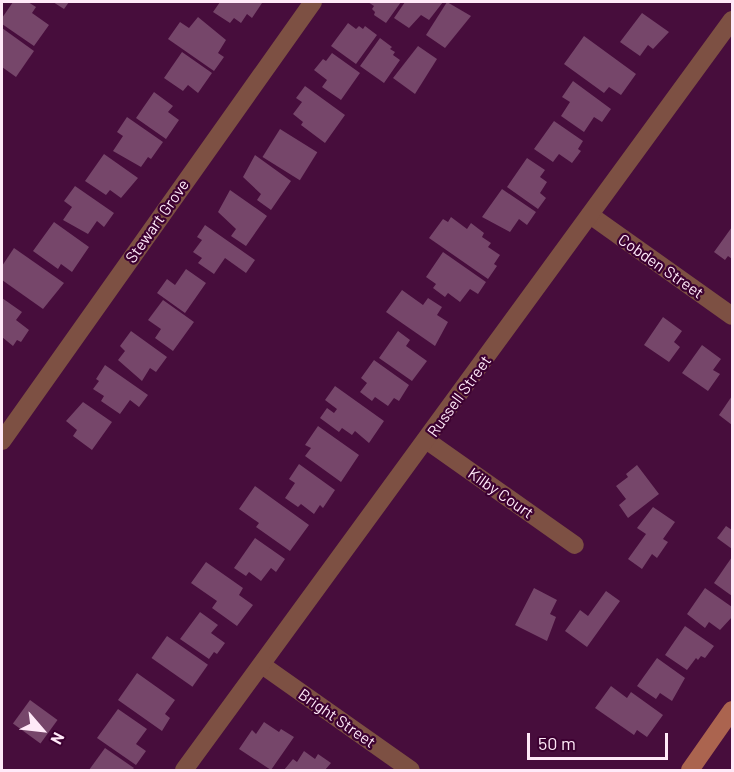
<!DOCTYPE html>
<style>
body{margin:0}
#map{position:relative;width:734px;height:772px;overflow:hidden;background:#470d3c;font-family:Barlow,sans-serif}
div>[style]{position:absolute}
.building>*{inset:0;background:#76466a;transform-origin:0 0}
.street>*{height:18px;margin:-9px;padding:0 9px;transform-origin:9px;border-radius:9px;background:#7d5043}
.secondary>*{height:18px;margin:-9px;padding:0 9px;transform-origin:9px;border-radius:9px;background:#ab644f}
span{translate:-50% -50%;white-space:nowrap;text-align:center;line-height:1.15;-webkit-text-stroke:4.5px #3c0131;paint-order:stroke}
.street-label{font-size:16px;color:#ffe9f8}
.frame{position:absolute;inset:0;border:3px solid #ffe9f8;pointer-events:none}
.north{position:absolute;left:12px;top:700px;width:60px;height:60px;-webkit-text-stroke:4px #3c0131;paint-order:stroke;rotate:118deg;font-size:16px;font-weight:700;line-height:24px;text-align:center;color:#ffe9f8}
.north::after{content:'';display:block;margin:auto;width:21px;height:27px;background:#ffe9f8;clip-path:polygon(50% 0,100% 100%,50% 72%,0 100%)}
.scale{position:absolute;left:527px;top:733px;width:141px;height:27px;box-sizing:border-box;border:3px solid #ffe9f8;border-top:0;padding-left:8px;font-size:18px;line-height:21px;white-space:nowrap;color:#ffe9f8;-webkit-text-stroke:4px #3c0131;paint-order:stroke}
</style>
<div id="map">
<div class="building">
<div style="clip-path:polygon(13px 2px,28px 2px,36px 7px,32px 13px,49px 25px,34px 46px,2px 24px,2px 18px)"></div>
<div style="clip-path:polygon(53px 2px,69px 2px,64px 9px)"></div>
<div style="clip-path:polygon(220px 2px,260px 2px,262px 3px,252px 18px,247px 14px,241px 23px,234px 18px,230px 23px,213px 12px)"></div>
<div style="clip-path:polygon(368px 2px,401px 2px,386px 23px,374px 15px,375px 12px,372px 9px,374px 6px)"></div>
<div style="clip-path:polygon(405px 2px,443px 2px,429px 20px,421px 15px,409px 28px,394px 18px)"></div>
<div style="clip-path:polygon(447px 2px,471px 16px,445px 48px,426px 35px)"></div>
<div style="clip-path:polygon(642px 13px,669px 32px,653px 49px,648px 45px,640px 56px,620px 42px)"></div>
<div style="clip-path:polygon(198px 17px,226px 40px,218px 53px,224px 57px,214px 71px,168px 39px,180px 22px,189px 28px)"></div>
<div style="clip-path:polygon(348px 23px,356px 29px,359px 26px,363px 29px,365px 26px,377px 35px,356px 64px,331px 46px)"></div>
<div style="clip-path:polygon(2px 28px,34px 51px,16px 77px,2px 67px)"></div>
<div style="clip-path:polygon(584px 36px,636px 74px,621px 95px,609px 87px,604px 93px,564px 64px)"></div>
<div style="clip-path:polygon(380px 38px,392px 47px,390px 49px,395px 52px,393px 55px,400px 60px,384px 83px,360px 66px)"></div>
<div style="clip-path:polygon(418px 46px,437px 59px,415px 94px,393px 78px)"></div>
<div style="clip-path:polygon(182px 52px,212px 73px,198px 93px,188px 85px,183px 91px,164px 78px)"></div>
<div style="clip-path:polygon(332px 53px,360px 73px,341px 100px,322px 87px,327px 80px,314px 70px,323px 59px,326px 61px)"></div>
<div style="clip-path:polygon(573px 81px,611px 109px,602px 122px,594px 117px,584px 132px,561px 116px,570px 102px,562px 97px)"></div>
<div style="clip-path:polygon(305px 86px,345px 115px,325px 143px,301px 125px,303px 122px,293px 114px,302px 102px,296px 98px)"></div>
<div style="clip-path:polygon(154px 92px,173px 106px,168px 112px,179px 120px,166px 139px,136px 118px)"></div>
<div style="clip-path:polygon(127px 117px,163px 142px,151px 159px,148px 157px,141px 167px,113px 151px,123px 136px,117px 132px)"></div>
<div style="clip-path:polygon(554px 121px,583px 141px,578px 149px,581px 151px,572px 163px,559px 154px,553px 162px,534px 149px)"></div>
<div style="left:280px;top:129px;width:44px;height:33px;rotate:32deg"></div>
<div style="clip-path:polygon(104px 154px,138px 178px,121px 198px,110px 190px,106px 195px,85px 181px)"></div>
<div style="clip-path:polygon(255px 155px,291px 181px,271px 210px,257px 200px,261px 194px,243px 177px)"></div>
<div style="clip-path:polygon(527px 158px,545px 170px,540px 177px,547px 182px,540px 193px,546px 198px,538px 209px,507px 187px)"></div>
<div style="clip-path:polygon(75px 186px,114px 213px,104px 227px,97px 221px,88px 234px,63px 220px,72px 207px,64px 201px)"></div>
<div style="clip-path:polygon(502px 189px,536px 212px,527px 225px,519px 219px,510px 232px,482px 217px)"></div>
<div style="clip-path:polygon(230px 190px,267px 216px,246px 246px,231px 236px,236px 229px,218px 212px)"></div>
<div style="clip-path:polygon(451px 217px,467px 229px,471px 223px,484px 233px,482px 237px,491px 243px,488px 247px,500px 255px,494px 264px,497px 266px,488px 279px,429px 238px,443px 219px,448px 222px)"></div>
<div style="clip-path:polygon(54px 222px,89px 247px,72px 272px,61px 264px,58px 269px,33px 251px)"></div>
<div style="clip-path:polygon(205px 225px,255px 260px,246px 273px,225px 258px,214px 274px,198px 263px,202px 258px,193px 252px,202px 240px,197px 237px)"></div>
<div style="clip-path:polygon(732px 227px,732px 259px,728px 256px,725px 260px,714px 252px)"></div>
<div style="clip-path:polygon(14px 248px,64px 283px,43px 309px,2px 280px,2px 266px)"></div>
<div style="clip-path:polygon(443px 252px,486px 282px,478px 294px,470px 289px,460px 302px,448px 293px,445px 297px,433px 288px,436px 284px,426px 277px)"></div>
<div style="clip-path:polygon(186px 269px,206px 283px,185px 313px,157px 293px,167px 279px,175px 285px)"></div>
<div style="clip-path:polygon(402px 290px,423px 305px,428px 298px,442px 307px,437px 315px,448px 322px,435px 346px,386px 312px)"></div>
<div style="clip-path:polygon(2px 298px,22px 312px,16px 320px,29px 330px,21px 342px,17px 340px,13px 346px,2px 337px)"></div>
<div style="clip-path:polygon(163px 300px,194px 322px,173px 351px,155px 338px,161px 329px,148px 320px)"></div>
<div style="clip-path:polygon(663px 317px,682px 331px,674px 342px,680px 347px,669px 362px,644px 345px)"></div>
<div style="clip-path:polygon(131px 331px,167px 357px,156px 372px,150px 368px,142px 381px,118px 360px,125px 351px,120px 346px)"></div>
<div style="clip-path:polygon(398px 331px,410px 340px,406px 346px,427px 361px,412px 381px,379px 358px)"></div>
<div style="clip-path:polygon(702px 345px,721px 359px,713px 370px,720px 374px,708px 391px,682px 373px)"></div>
<div style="clip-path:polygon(374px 360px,409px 385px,399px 401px,394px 398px,388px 406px,375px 397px,372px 401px,360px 392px,367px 383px,361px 378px)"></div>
<div style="clip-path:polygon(105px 365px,148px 395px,139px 407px,130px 400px,120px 414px,101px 401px,104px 396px,93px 389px,99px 381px,96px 379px)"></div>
<div style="clip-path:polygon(335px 386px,384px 421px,369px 443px,355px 431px,352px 435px,342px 428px,339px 432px,320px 418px,327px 408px,334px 413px,337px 409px,325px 400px)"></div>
<div style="clip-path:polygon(732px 396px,732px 425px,719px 415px)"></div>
<div style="clip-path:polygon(83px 402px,112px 422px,92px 450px,73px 436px,77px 430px,66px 421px)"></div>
<div style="clip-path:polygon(318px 426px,359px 455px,341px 482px,305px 456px,311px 448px,305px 445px)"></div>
<div style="clip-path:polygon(299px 464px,335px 490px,323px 508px,320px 505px,314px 514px,301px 504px,298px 507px,285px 498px,295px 483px,289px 479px)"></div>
<div style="clip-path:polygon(637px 465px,659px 494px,628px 518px,619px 505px,626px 499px,616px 486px,628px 477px,626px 474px)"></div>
<div style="clip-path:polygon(255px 486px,309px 525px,290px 551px,256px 527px,259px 523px,239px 509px)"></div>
<div style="clip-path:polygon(653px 507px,675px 522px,663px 539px,668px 542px,657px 558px,652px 554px,642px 569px,628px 559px,646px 534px,637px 528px)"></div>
<div style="clip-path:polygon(726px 526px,732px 530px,732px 549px,717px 538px)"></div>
<div style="clip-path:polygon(255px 538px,285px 559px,276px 572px,271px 568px,261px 581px,249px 572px,246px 576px,234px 568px)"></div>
<div style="clip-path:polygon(732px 557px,732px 596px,714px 583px)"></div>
<div style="clip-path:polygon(206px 562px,243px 588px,239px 595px,253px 605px,237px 626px,212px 608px,217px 601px,191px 583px)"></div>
<div style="clip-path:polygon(534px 588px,557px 600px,550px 614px,556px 617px,547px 641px,515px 625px)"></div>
<div style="clip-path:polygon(705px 588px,732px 607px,732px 617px,720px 630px,709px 622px,705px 628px,687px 614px)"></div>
<div style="clip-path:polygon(606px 591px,620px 601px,587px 647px,565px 631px,580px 610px,588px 616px)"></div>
<div style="clip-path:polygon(200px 612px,218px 625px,211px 633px,225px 643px,217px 654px,214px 652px,209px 659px,180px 639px)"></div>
<div style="clip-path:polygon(685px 626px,714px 646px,705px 658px,701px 656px,698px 660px,696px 658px,687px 670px,665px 655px)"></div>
<div style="left:167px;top:636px;width:50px;height:27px;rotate:35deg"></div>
<div style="clip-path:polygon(657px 658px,685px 678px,672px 701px,660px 693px,656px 699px,637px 686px)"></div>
<div style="clip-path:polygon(137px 673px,175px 700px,165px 714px,170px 718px,162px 731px,118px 700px)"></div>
<div style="clip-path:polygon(611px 686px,627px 698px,631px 692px,663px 715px,647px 737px,637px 730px,634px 735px,595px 708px)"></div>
<div style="left:30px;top:700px;width:34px;height:29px;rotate:36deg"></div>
<div style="clip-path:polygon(118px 709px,147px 729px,136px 744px,146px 751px,136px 765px,97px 738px)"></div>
<div style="clip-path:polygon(264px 722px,279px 732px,281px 729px,294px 737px,271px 770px,239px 749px,252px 730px,256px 734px)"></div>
<div style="clip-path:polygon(105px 748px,134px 768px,132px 770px,89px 770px)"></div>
<div style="clip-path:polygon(304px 751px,315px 759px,318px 754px,331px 763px,325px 770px,284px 770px,293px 759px,297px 762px)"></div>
</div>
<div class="street">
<div style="left:590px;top:215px;width:174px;rotate:35.4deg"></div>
<div style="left:426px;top:440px;width:182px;rotate:35.2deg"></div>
<div style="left:2px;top:441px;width:538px;rotate:-54.69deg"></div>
<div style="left:262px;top:665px;width:182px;rotate:35.2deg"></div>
<div style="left:184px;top:770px;width:929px;rotate:-53.85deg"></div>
</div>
<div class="secondary">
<div style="left:690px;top:770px;width:73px;rotate:-55deg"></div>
</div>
<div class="street-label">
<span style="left:157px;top:221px;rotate:-55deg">Stewart Grove</span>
<span style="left:661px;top:266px;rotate:35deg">Cobden Street</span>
<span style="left:459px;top:396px;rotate:-54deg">Russell Street</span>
<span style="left:501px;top:493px;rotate:35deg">Kilby Court</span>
<span style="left:337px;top:718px;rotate:35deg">Bright Street</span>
</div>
<div class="frame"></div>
<div class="north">N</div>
<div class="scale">50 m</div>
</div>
